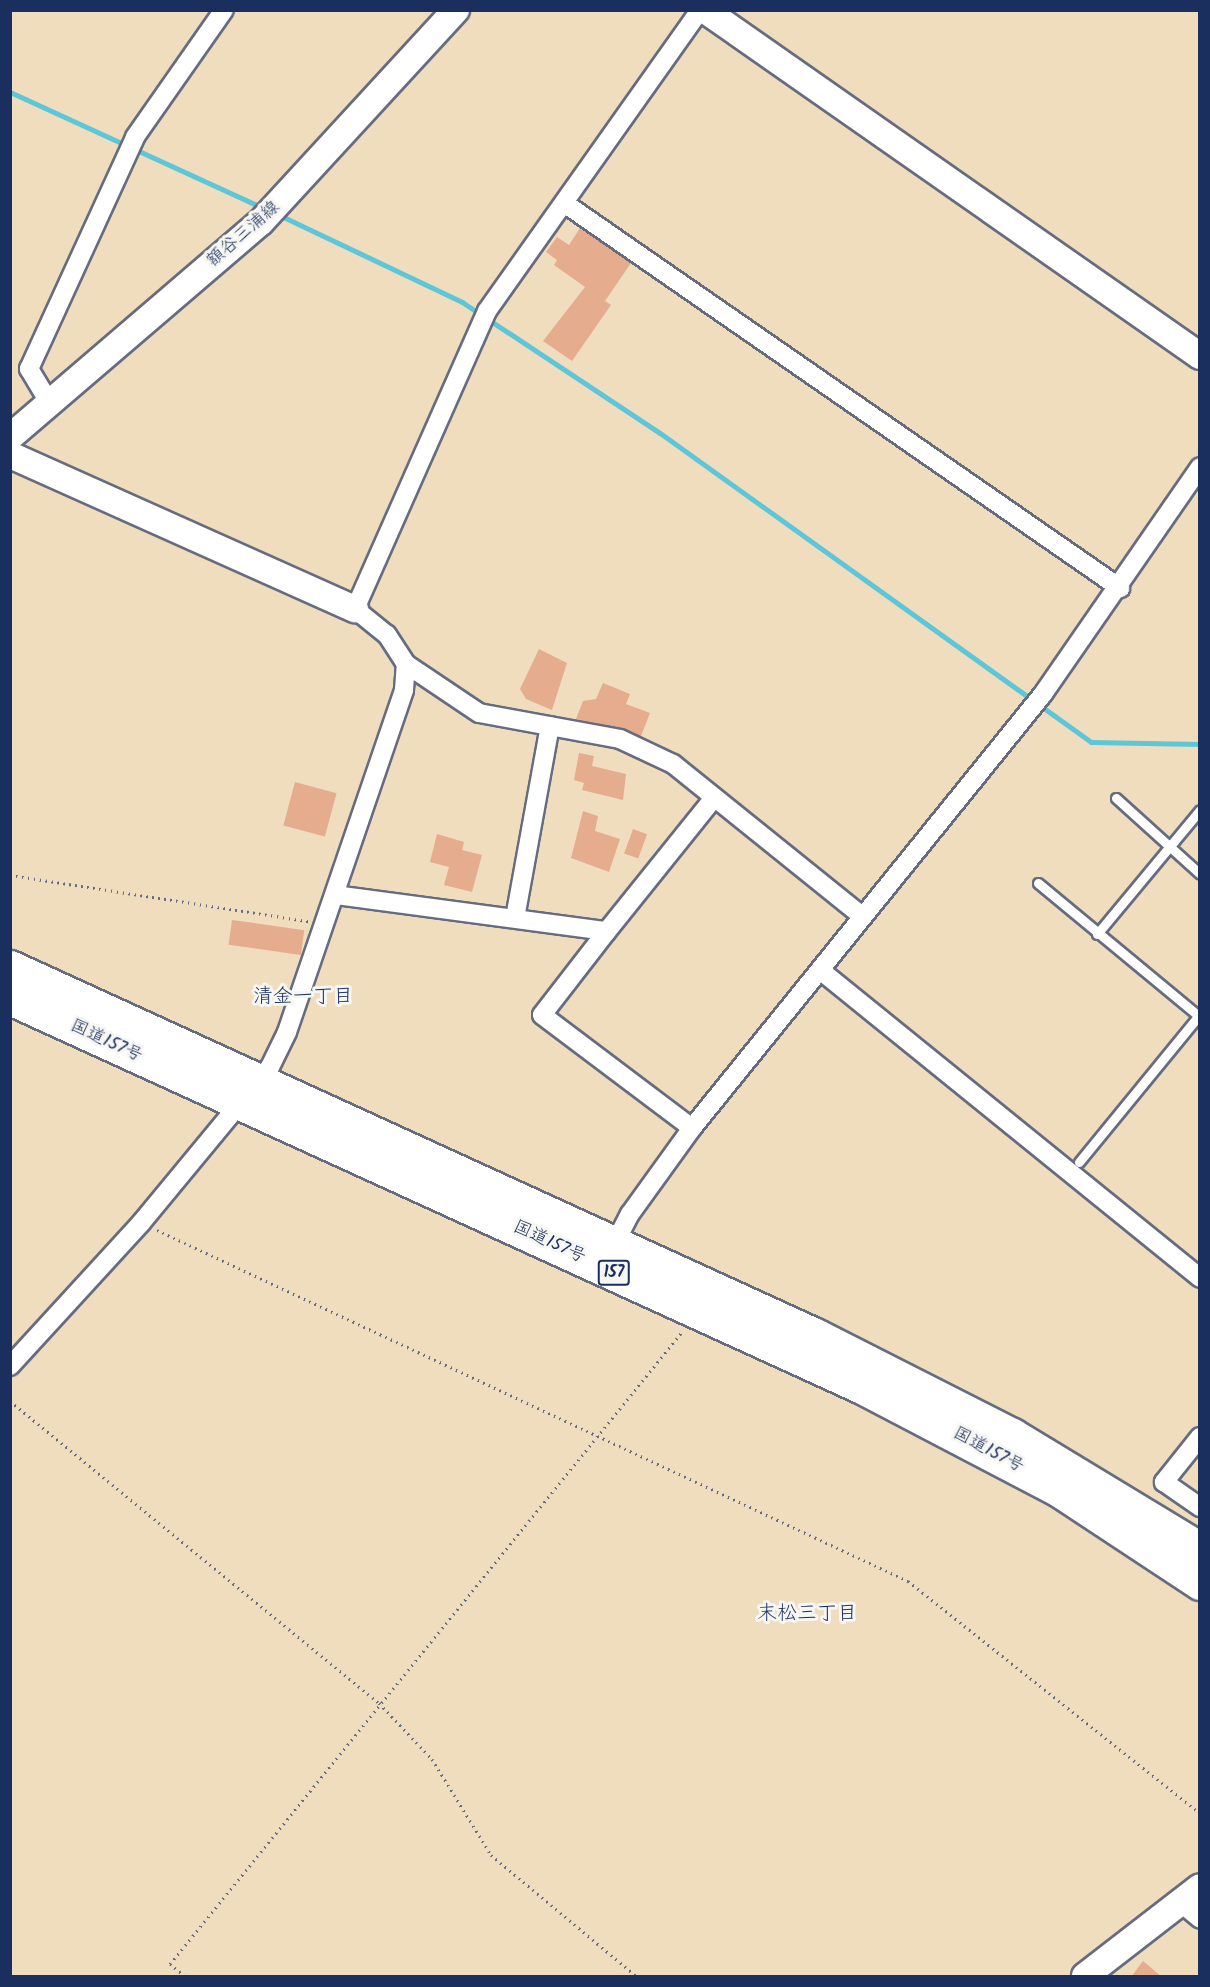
<!DOCTYPE html>
<meta charset="utf-8">
<style>
body{margin:0}
#map{position:relative;width:1210px;height:1987px;overflow:hidden;background:#f0ddbe;font-family:Kalam,"Klee One",sans-serif}
div>[style]{position:absolute}
.stream>*{height:5px;margin:-2.5px;padding:0 2.5px;transform-origin:2.5px;border-radius:2.5px;background:#5dc6d8}
.building>*{inset:0;background:#e5ac8e;transform-origin:0 0}
.path>*{height:3px;margin-top:-1.5px;transform-origin:0;background:repeating-linear-gradient(90deg,#666c80 0 1.5px,transparent 0 6px)}
.roads{filter:drop-shadow(2px 0 #666c80) drop-shadow(-2px 0 #666c80) drop-shadow(0 2px #666c80) drop-shadow(0 -2px #666c80)}
.lane>*{height:9px;margin:-4.5px;padding:0 4.5px;transform-origin:4.5px;border-radius:4.5px;background:#fff}
.street>*{height:18px;margin:-9px;padding:0 9px;transform-origin:9px;border-radius:9px;background:#fff}
.secondary>*{height:26px;margin:-13px;padding:0 13px;transform-origin:13px;border-radius:13px;background:#fff}
.highway>*{height:33px;margin:-16.5px;padding:0 16.5px;transform-origin:16.5px;border-radius:16.5px;background:#fff}
span{translate:-50% -50%;white-space:nowrap;text-align:center;line-height:1.15;-webkit-text-stroke:6px #f6f6f2;paint-order:stroke}
.shield-label span{padding:2px 4px;background:#f6f6f2;border:2px solid;border-radius:4px;-webkit-text-stroke-width:0}
.shield-label{font-size:16px;color:#1b2f5e;font-weight:700}
.street-label{font-size:18px;color:#1b2f5e}
.neighbourhood-label{font-size:20px;color:#1b2f5e}
.frame{position:absolute;inset:0;border:12px solid #1b2f5e;pointer-events:none}
</style>
<div id="map">
<div class="stream">
<div style="left:10px;top:92px;width:278px;rotate:24.6deg"></div>
<div style="left:277px;top:214px;width:205px;rotate:25.4deg"></div>
<div style="left:462px;top:302px;width:237px;rotate:33.5deg"></div>
<div style="left:660px;top:433px;width:530px;rotate:35.64deg"></div>
<div style="left:1091px;top:742px;width:109px;rotate:1.1deg"></div>
</div>
<div class="building">
<div style="clip-path:polygon(580px 228px,631px 263px,605px 301px,611px 305px,572px 361px,543px 341px,585px 287px,554px 265px,557px 260px,546px 252px,557px 237px,569px 245px)"></div>
<div style="clip-path:polygon(539px 649px,567px 663px,552px 710px,526px 699px,520px 689px)"></div>
<div style="clip-path:polygon(603px 683px,630px 694px,626px 704px,650px 713px,641px 736px,576px 719px,583px 701px,596px 699px)"></div>
<div style="clip-path:polygon(579px 753px,594px 756px,592px 766px,626px 774px,623px 800px,582px 790px,584px 783px,574px 780px)"></div>
<div style="left:295px;top:782px;width:43px;height:45px;rotate:15deg"></div>
<div style="clip-path:polygon(583px 811px,598px 816px,595px 831px,620px 839px,609px 872px,571px 858px)"></div>
<div style="left:633px;top:829px;width:15px;height:26px;rotate:20deg"></div>
<div style="clip-path:polygon(437px 834px,464px 842px,462px 850px,482px 855px,472px 892px,444px 885px,449px 867px,430px 862px)"></div>
<div style="left:232px;top:920px;width:73px;height:25px;rotate:8deg"></div>
<div style="clip-path:polygon(1143px 1961px,1162px 1977px,1131px 1977px)"></div>
</div>
<div class="path">
<div style="left:10px;top:875px;width:302px;rotate:8.8deg"></div>
<div style="left:157px;top:1230px;width:829px;rotate:25.05deg"></div>
<div style="left:908px;top:1581px;width:373px;rotate:38.5deg"></div>
<div style="left:10px;top:1401px;width:477px;rotate:39.3deg"></div>
<div style="left:379px;top:1703px;width:77px;rotate:46.6deg"></div>
<div style="left:432px;top:1759px;width:113px;rotate:58.4deg"></div>
<div style="left:491px;top:1855px;width:189px;rotate:39.8deg"></div>
<div style="left:185px;top:1976px;width:19px;rotate:-141deg"></div>
<div style="left:170px;top:1964px;width:813px;rotate:-50.99deg"></div>
</div>
<div class="roads">
<div class="lane">
<div style="left:1116px;top:798px;width:113px;rotate:42.1deg"></div>
<div style="left:1038px;top:883px;width:210px;rotate:39.6deg"></div>
<div style="left:1097px;top:934px;width:161px;rotate:-50.3deg"></div>
<div style="left:1079px;top:1162px;width:191px;rotate:-50.7deg"></div>
</div>
<div class="street">
<div style="left:567px;top:205px;width:673px;rotate:34.71deg"></div>
<div style="left:49px;top:402px;width:39px;rotate:-121deg"></div>
<div style="left:29px;top:369px;width:255px;rotate:-65.4deg"></div>
<div style="left:135px;top:137px;width:155px;rotate:-55deg"></div>
<div style="left:406px;top:664px;width:88px;rotate:33.9deg"></div>
<div style="left:479px;top:713px;width:143px;rotate:10.4deg"></div>
<div style="left:620px;top:739px;width:59px;rotate:25.3deg"></div>
<div style="left:673px;top:764px;width:243px;rotate:38.8deg"></div>
<div style="left:336px;top:895px;width:273px;rotate:7.6deg"></div>
<div style="left:607px;top:931px;width:106px;rotate:127.7deg"></div>
<div style="left:542px;top:1015px;width:188px;rotate:37deg"></div>
<div style="left:515px;top:918px;width:195px;rotate:-79.7deg"></div>
<div style="left:607px;top:931px;width:171px;rotate:-51.2deg"></div>
<div style="left:820px;top:970px;width:489px;rotate:39deg"></div>
<div style="left:614px;top:1245px;width:35px;rotate:-63deg"></div>
<div style="left:630px;top:1214px;width:106px;rotate:-54.2deg"></div>
<div style="left:692px;top:1128px;width:558px;rotate:-51.04deg"></div>
<div style="left:1043px;top:694px;width:276px;rotate:-55.3deg"></div>
<div style="left:10px;top:1366px;width:194px;rotate:-47.5deg"></div>
<div style="left:141px;top:1223px;width:202px;rotate:-50.4deg"></div>
<div style="left:270px;top:1067px;width:39px;rotate:-64deg"></div>
<div style="left:287px;top:1032px;width:361px;rotate:-71.1deg"></div>
<div style="left:404px;top:690px;width:26px;rotate:-86deg"></div>
<div style="left:406px;top:664px;width:35px;rotate:-123deg"></div>
<div style="left:387px;top:635px;width:41px;rotate:-140.9deg"></div>
<div style="left:355px;top:609px;width:326px;rotate:-66.1deg"></div>
<div style="left:487px;top:311px;width:369px;rotate:-54.7deg"></div>
<div style="left:1200px;top:1437px;width:58px;rotate:128.7deg"></div>
<div style="left:1164px;top:1482px;width:44px;rotate:34.8deg"></div>
<div style="left:1180px;top:1902px;width:26px;rotate:40deg"></div>
</div>
<div class="secondary">
<div style="left:705px;top:10px;width:604px;rotate:34.95deg"></div>
<div style="left:10px;top:437px;width:330px;rotate:-40.6deg"></div>
<div style="left:261px;top:222px;width:288px;rotate:-47.4deg"></div>
<div style="left:10px;top:455px;width:378px;rotate:24.1deg"></div>
<div style="left:1085px;top:1976px;width:145px;rotate:-37.7deg"></div>
</div>
<div class="highway">
<div style="left:10px;top:967px;width:885px;rotate:24.57deg"></div>
<div style="left:815px;top:1335px;width:221px;rotate:26.9deg"></div>
<div style="left:1012px;top:1435px;width:220px;rotate:31.2deg"></div>
<div style="left:10px;top:998px;width:939px;rotate:24.54deg"></div>
<div style="left:864px;top:1388px;width:220px;rotate:27.6deg"></div>
<div style="left:1059px;top:1490px;width:169px;rotate:33.4deg"></div>
</div>
</div>
<div class="shield-label">
<span style="left:614px;top:1273px">157</span>
</div>
<div class="street-label">
<span style="left:244px;top:235px;rotate:-41deg">額谷三浦線</span>
<span style="left:106px;top:1042px;rotate:25deg">国道157号</span>
<span style="left:549px;top:1243px;rotate:25deg">国道157号</span>
<span style="left:988px;top:1451px;rotate:28deg">国道157号</span>
</div>
<div class="neighbourhood-label">
<span style="left:303px;top:997px">清金一丁目</span>
<span style="left:807px;top:1614px">末松三丁目</span>
</div>
<div class="frame"></div>
</div>
